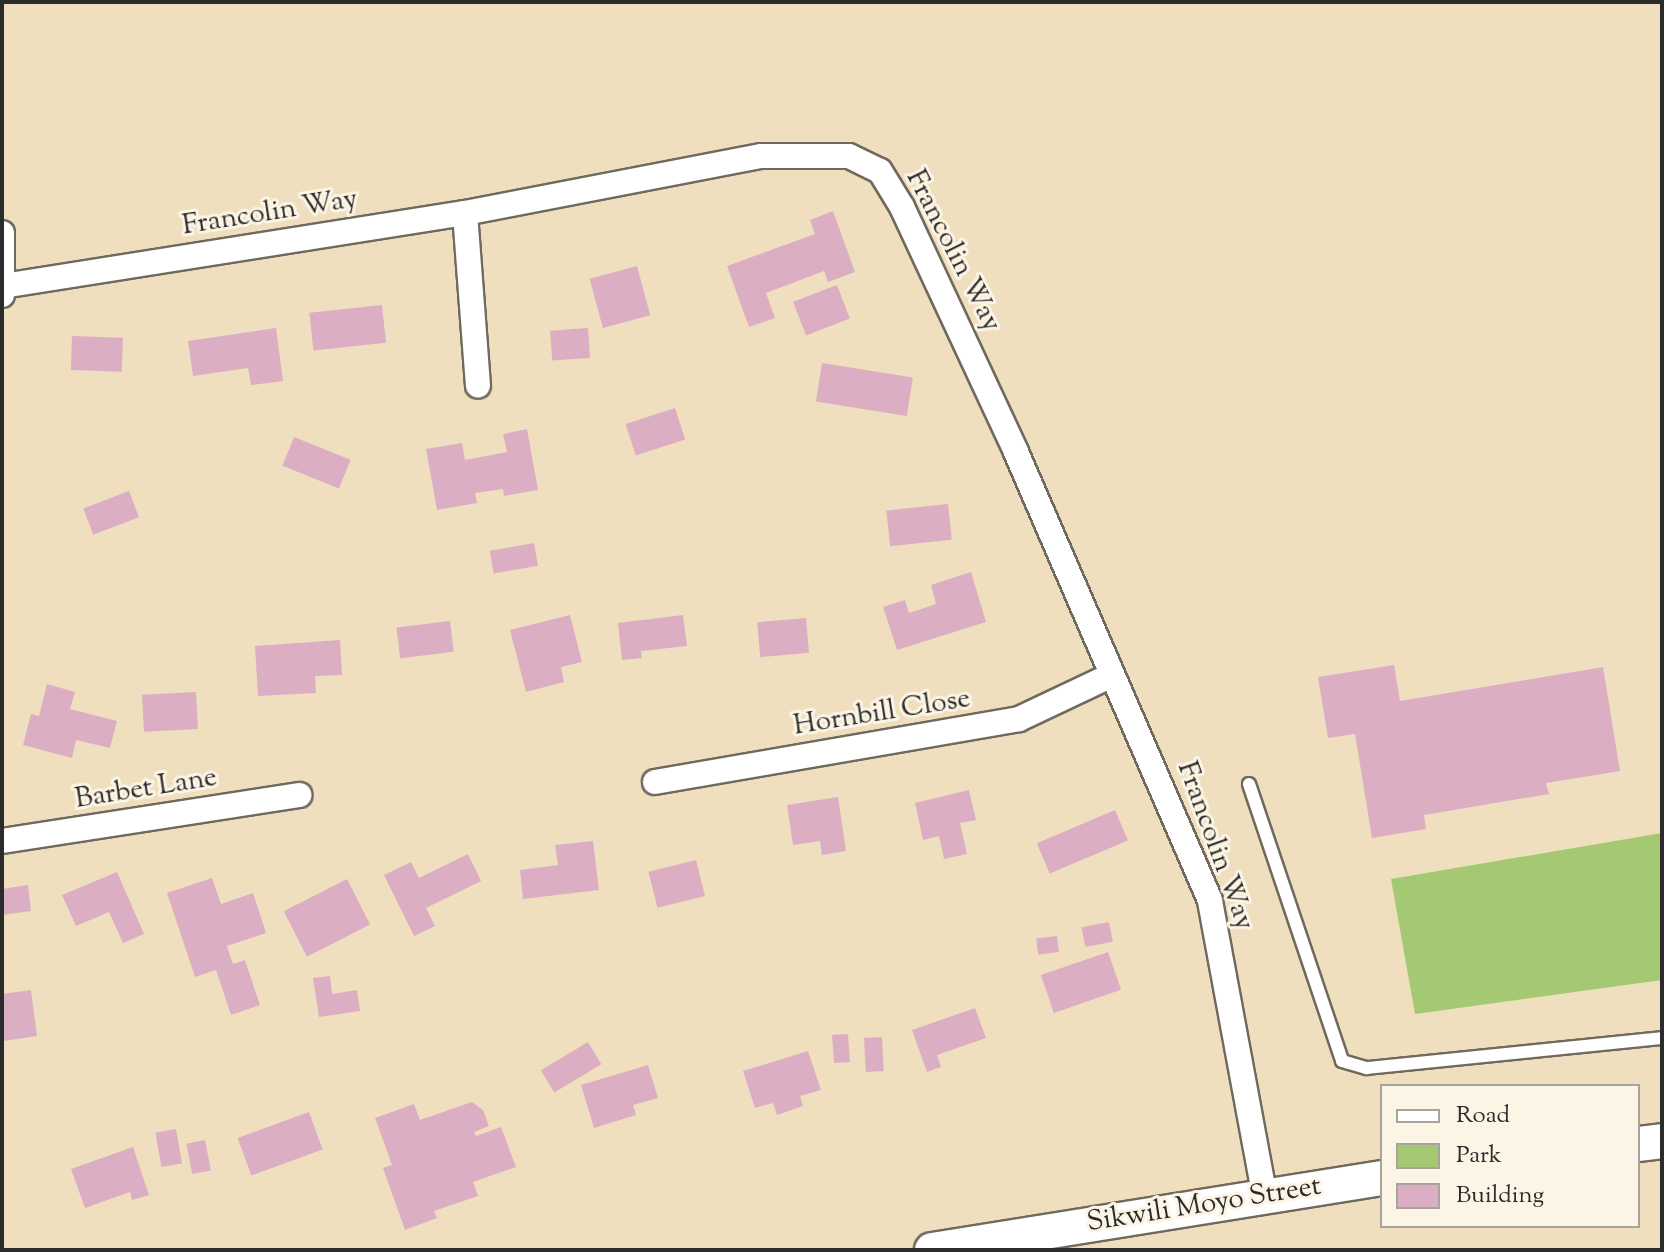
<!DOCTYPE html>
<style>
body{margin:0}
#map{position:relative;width:1664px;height:1252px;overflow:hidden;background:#f0dfbe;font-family:"Sorts Mill Goudy",serif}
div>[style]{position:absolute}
.green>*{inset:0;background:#a5c973}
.building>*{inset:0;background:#dcaec4;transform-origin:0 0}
.roads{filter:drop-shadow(2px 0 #706a5e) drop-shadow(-2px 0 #706a5e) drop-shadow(0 2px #706a5e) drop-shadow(0 -2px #706a5e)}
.lane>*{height:12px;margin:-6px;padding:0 6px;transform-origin:6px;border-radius:6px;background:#fff}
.street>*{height:24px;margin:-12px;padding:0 12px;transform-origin:12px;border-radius:12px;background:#fff}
.secondary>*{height:34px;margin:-17px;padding:0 17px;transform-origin:17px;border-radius:17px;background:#fff}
span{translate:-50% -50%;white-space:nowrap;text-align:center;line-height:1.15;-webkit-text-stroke:6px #fcf5e5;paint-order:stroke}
.street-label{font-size:28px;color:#2b2b2b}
.frame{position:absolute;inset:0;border:4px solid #2b2b2b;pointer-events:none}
.legend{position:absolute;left:1380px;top:1084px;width:260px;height:144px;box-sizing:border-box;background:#fcf5e5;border:2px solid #a8a49b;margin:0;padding:10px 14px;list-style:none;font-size:24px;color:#2b2b2b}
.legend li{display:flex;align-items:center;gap:16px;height:40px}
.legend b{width:40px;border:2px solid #a8a49b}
</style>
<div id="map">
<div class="green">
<div style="clip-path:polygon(1662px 833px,1662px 980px,1415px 1014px,1391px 879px)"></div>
</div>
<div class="building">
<div style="clip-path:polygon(833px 211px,855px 272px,828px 282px,824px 271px,766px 293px,775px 318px,749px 327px,727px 266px,815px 234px,810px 220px)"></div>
<div style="left:637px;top:266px;width:51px;height:49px;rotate:75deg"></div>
<div style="left:837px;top:285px;width:36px;height:47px;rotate:69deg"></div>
<div style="left:382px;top:305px;width:38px;height:73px;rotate:84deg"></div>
<div style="clip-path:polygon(276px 328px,283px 381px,251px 385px,248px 368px,193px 376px,188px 341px)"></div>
<div style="left:588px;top:328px;width:30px;height:38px;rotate:86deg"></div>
<div style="left:72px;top:336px;width:51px;height:34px;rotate:2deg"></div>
<div style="left:822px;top:363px;width:92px;height:39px;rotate:9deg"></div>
<div style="left:675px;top:408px;width:33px;height:52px;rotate:72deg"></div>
<div style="clip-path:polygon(527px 429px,538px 490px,504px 496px,503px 489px,475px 493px,477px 503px,437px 510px,426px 449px,462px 443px,465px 460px,507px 452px,503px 434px)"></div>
<div style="left:294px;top:437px;width:61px;height:31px;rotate:22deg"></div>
<div style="left:129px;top:491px;width:28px;height:49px;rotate:69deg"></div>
<div style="left:948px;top:504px;width:36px;height:62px;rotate:84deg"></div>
<div style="left:534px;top:543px;width:23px;height:45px;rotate:80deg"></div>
<div style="clip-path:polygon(971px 572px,986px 622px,897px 650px,883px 607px,905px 600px,909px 613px,936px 604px,931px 585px)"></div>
<div style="clip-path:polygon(570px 615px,582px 662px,561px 667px,564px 682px,526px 692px,510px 630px)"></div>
<div style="clip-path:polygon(683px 615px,687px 646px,641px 651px,642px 658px,622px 660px,618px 623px)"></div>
<div style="left:806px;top:618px;width:35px;height:49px;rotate:85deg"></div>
<div style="left:450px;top:621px;width:31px;height:54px;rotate:83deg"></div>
<div style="clip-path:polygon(340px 640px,342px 675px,315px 676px,316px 693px,258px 696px,255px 646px)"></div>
<div style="clip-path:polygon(1394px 665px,1400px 701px,1603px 667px,1620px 771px,1546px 783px,1549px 794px,1424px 815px,1426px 829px,1372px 838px,1355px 734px,1328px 738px,1318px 677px)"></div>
<div style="clip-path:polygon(47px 684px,75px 692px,70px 709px,117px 721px,110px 748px,76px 740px,72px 758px,23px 745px,31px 714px,39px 716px)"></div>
<div style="left:196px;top:692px;width:37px;height:54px;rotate:87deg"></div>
<div style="clip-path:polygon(969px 790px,976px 820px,960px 823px,967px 854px,944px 859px,939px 836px,923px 840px,915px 803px)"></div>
<div style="clip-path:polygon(838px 797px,846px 851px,822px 855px,820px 841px,793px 845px,787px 805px)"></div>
<div style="left:1115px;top:810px;width:33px;height:85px;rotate:67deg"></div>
<div style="clip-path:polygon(593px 841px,599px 890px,523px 899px,520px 870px,558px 865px,555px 845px)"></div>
<div style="clip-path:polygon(468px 854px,481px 881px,426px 908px,435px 926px,414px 936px,384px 875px,411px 862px,419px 878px)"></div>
<div style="left:696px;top:860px;width:37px;height:49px;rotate:76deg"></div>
<div style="clip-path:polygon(117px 872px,144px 934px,123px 943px,109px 912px,76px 926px,62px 895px)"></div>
<div style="clip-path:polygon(212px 878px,221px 904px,253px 893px,266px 933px,227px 946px,233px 964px,245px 960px,260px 1005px,231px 1015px,216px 970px,195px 977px,167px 893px)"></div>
<div style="left:347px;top:879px;width:51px;height:71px;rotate:63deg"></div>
<div style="clip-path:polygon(28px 885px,31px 911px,2px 915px,2px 889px)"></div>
<div style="left:1109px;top:922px;width:20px;height:28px;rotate:79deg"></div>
<div style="left:1057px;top:936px;width:16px;height:21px;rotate:83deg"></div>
<div style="left:1108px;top:952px;width:40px;height:71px;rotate:71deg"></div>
<div style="clip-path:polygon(330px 976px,332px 994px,357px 990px,360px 1011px,319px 1017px,313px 978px)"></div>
<div style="clip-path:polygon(31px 990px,37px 1036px,4px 1041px,2px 994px)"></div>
<div style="clip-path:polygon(975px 1008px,986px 1038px,937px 1055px,941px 1067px,927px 1072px,912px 1030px)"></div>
<div style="left:848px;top:1034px;width:28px;height:16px;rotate:86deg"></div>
<div style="left:882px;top:1037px;width:34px;height:18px;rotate:87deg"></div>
<div style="left:588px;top:1042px;width:26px;height:55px;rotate:59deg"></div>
<div style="clip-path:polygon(808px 1051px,821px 1090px,800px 1096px,803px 1106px,777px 1115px,773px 1103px,755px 1108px,743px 1071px)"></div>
<div style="clip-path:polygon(648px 1065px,658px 1098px,633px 1105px,636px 1115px,594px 1128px,581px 1085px)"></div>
<div style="clip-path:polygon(472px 1102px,483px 1110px,489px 1126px,474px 1132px,476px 1136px,501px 1127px,516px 1167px,473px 1182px,478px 1196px,434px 1211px,437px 1218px,405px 1230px,383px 1168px,392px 1165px,375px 1118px,414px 1104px,420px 1120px)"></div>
<div style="left:309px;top:1112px;width:40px;height:76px;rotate:70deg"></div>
<div style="left:176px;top:1129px;width:35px;height:21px;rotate:80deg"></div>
<div style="left:205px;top:1140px;width:31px;height:19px;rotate:79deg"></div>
<div style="clip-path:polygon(133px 1147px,149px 1195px,132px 1200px,130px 1192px,85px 1208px,71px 1169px)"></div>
</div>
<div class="roads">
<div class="lane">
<div style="left:1249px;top:784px;width:292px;rotate:71.4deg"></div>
<div style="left:1342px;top:1061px;width:26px;rotate:16deg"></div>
<div style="left:1367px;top:1068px;width:297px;rotate:-5.8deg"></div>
</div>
<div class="street">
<div style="left:465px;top:213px;width:173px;rotate:85.7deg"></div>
<div style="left:2px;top:233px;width:62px;rotate:90deg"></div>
<div style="left:3px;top:286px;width:468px;rotate:-9deg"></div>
<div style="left:465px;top:213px;width:301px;rotate:-10.9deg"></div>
<div style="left:761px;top:156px;width:88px"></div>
<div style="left:849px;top:156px;width:34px;rotate:26deg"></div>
<div style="left:880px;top:171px;width:42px;rotate:58.6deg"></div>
<div style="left:902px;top:207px;width:270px;rotate:65deg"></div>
<div style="left:1016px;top:452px;width:489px;rotate:66.6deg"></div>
<div style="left:1210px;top:901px;width:297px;rotate:79.5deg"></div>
<div style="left:655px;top:782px;width:369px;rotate:-9.8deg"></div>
<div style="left:1019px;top:719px;width:101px;rotate:-25.3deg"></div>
<div style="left:2px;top:841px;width:301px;rotate:-8.8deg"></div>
</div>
<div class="secondary">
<div style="left:1638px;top:1144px;width:24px;rotate:-7deg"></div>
<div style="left:932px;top:1250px;width:456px;rotate:-9.1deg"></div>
</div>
</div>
<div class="street-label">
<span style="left:270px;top:213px;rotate:-9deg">Francolin Way</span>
<span style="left:953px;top:251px;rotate:63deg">Francolin Way</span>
<span style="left:882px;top:713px;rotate:-9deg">Hornbill Close</span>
<span style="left:146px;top:789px;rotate:-9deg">Barbet Lane</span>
<span style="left:1215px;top:846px;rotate:70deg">Francolin Way</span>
<span style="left:1204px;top:1205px;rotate:-9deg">Sikwili Moyo Street</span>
</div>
<div class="frame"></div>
<ul class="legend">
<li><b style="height:10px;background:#fff"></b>Road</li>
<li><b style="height:22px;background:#a5c973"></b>Park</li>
<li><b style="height:22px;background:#dcaec4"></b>Building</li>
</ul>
</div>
